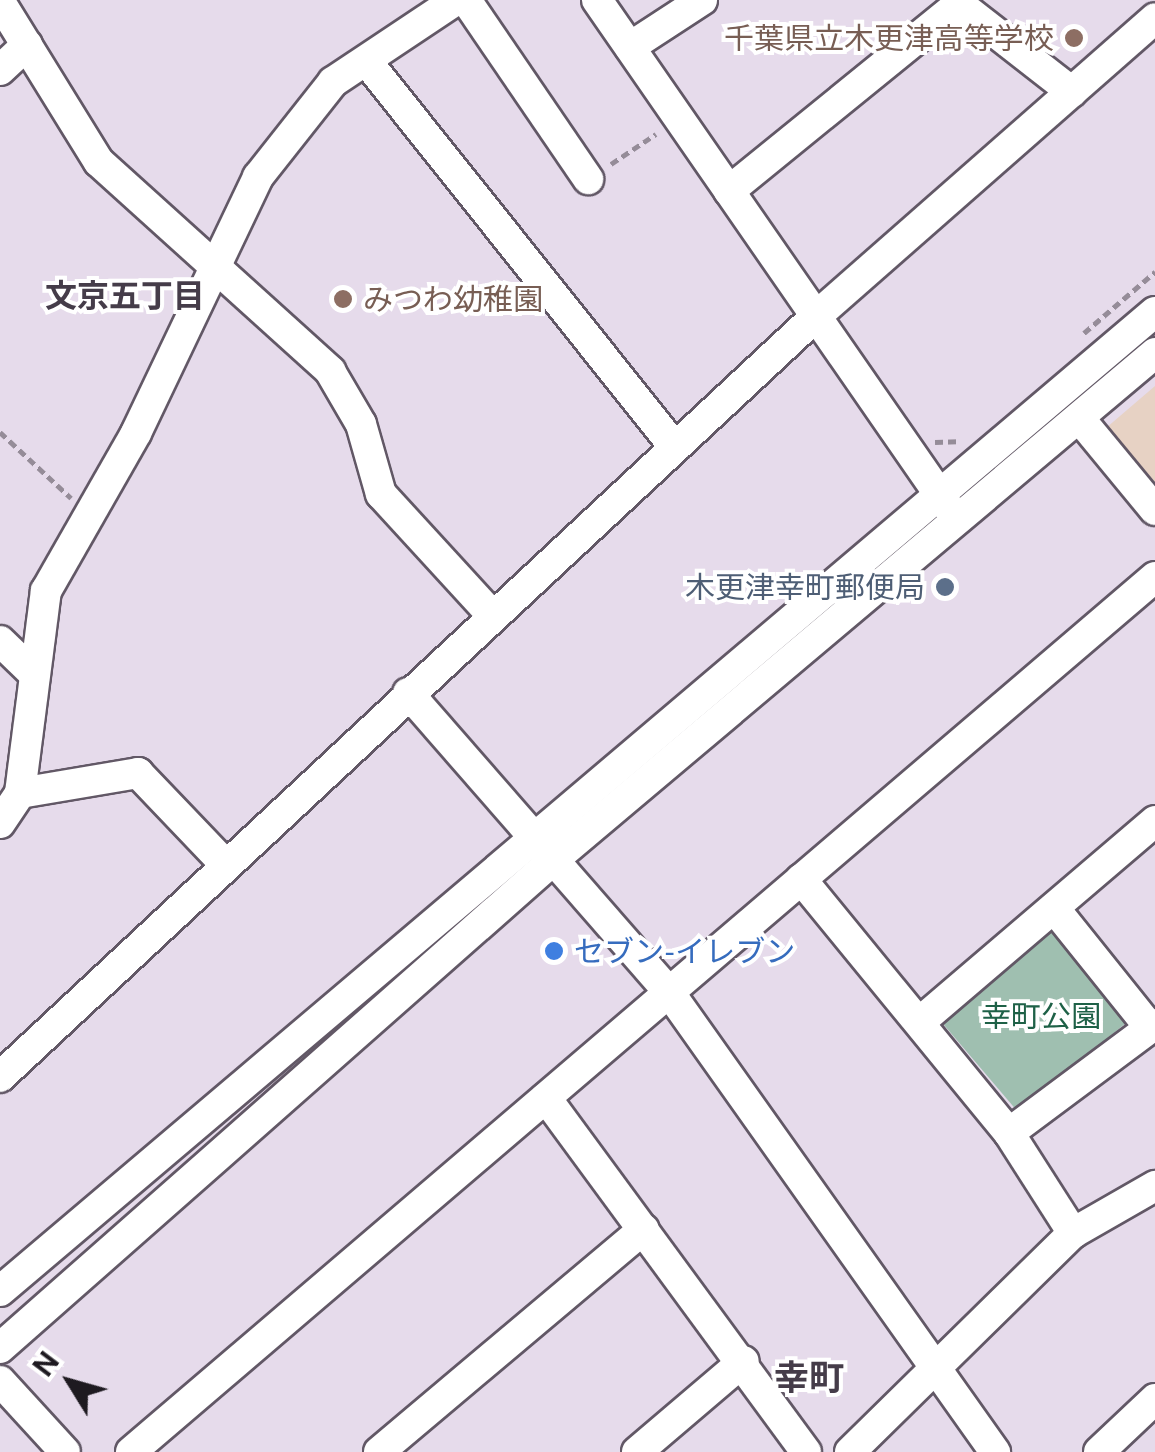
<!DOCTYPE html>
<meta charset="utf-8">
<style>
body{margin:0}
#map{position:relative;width:1155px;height:1452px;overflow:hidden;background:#e6dbeb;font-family:"Public Sans","Noto Sans JP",sans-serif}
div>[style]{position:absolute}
.commercial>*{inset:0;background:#e7d2c4}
.green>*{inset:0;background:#9fbfb0}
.path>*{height:5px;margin-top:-2.5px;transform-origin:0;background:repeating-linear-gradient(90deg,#958c98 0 8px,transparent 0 13px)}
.roads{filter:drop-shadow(2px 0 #625866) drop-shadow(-2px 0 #625866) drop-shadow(0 2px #625866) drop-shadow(0 -2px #625866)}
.minor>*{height:30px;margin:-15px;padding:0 15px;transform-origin:15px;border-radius:15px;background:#fff}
.dots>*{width:28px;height:28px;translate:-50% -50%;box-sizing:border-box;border:5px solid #fff;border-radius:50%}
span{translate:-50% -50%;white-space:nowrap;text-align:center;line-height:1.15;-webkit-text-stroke:8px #fff;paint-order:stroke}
.education-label{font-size:30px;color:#785e54}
.right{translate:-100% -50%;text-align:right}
.left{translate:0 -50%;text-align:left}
.service-label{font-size:30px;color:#4e5e75}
.shop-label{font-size:30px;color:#366cbe}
.park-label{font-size:30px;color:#1e6147}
.neighbourhood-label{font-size:32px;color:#453c49;font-weight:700}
.quarter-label{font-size:35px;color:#453c49;font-weight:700}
.north{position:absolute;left:20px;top:1332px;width:100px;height:100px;-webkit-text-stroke:8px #fff;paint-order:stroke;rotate:307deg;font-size:28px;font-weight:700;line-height:40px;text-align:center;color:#1e1a20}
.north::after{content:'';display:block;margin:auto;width:35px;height:45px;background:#1e1a20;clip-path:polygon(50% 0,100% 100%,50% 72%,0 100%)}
</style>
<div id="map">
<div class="commercial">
<div style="clip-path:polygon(1155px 386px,1155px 493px,1106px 428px)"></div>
</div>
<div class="green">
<div style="clip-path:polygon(1052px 926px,1132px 1018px,1018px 1112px,944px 1025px,946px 1013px)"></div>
</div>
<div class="path">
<div style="left:611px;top:164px;width:54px;rotate:-33.7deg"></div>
<div style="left:1084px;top:333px;width:94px;rotate:-40.7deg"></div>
<div style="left:0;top:432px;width:97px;rotate:42.9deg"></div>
<div style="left:935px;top:442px;width:23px;rotate:-2deg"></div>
</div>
<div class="roads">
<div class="minor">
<div style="left:466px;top:0;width:217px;rotate:55.7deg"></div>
<div style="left:597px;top:0;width:617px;rotate:55.3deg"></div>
<div style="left:0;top:2px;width:188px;rotate:58.3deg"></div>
<div style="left:99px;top:162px;width:312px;rotate:42.1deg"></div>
<div style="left:330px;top:371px;width:61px;rotate:59.7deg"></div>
<div style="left:361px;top:424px;width:73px;rotate:74.1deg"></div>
<div style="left:381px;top:494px;width:164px;rotate:47.5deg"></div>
<div style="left:630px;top:47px;width:86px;rotate:-33.1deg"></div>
<div style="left:368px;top:63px;width:492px;rotate:51.4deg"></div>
<div style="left:0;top:70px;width:37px;rotate:-43deg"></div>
<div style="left:729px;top:191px;width:296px;rotate:-39.1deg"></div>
<div style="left:959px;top:4px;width:143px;rotate:37.9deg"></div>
<div style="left:1080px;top:419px;width:118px;rotate:50.5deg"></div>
<div style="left:0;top:641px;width:42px;rotate:44deg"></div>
<div style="left:408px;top:693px;width:397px;rotate:48.9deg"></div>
<div style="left:669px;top:992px;width:564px;rotate:54.67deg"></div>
<div style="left:20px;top:793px;width:120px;rotate:-9.6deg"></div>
<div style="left:138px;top:773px;width:127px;rotate:46.3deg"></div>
<div style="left:0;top:823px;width:36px;rotate:-56deg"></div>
<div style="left:20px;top:793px;width:204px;rotate:-82.7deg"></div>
<div style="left:46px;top:591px;width:182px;rotate:-60.3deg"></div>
<div style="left:136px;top:433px;width:284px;rotate:-64.5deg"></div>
<div style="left:258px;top:177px;width:121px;rotate:-51.7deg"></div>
<div style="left:333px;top:82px;width:148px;rotate:-33.7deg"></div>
<div style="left:801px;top:879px;width:328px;rotate:50.7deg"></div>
<div style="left:1009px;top:1133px;width:119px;rotate:57.4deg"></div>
<div style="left:1054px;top:908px;width:154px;rotate:51.3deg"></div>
<div style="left:921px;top:1021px;width:308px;rotate:-40.5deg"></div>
<div style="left:0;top:1077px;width:1113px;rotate:-43deg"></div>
<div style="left:814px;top:318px;width:454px;rotate:-41.3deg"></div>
<div style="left:546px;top:1098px;width:439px;rotate:53.7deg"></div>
<div style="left:1009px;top:1133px;width:182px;rotate:-36.7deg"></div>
<div style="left:0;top:1291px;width:1514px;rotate:-40.29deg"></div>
<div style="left:0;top:1348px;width:735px;rotate:-41.41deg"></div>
<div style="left:551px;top:862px;width:790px;rotate:-40.12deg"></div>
<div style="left:0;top:1381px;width:96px;rotate:47.5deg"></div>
<div style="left:131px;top:1452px;width:1347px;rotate:-40.51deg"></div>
<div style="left:379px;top:1452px;width:346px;rotate:-40.1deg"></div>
<div style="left:637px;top:1452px;width:140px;rotate:-40.4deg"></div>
<div style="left:850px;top:1452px;width:313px;rotate:-44.5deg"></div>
<div style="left:1073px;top:1233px;width:95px;rotate:-29.8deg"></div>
<div style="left:1099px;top:1452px;width:77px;rotate:-43.4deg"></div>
</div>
</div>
<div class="dots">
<div style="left:1074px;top:38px;background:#8d6e63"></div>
<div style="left:343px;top:299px;background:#8d6e63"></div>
<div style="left:945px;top:587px;background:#5c6f8a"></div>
<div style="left:554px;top:951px;background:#3f7fe0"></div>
</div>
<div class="education-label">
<span class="right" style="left:1054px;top:38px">千葉県立木更津高等学校</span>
<span class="left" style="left:363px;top:299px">みつわ幼稚園</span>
</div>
<div class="service-label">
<span class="right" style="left:925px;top:587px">木更津幸町郵便局</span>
</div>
<div class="shop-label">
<span class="left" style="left:574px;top:951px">セブン-イレブン</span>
</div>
<div class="park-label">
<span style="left:1041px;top:1016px">幸町公園</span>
</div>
<div class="neighbourhood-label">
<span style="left:125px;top:296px">文京五丁目</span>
</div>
<div class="quarter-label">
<span style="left:809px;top:1378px">幸町</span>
</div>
<div class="north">N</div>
</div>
